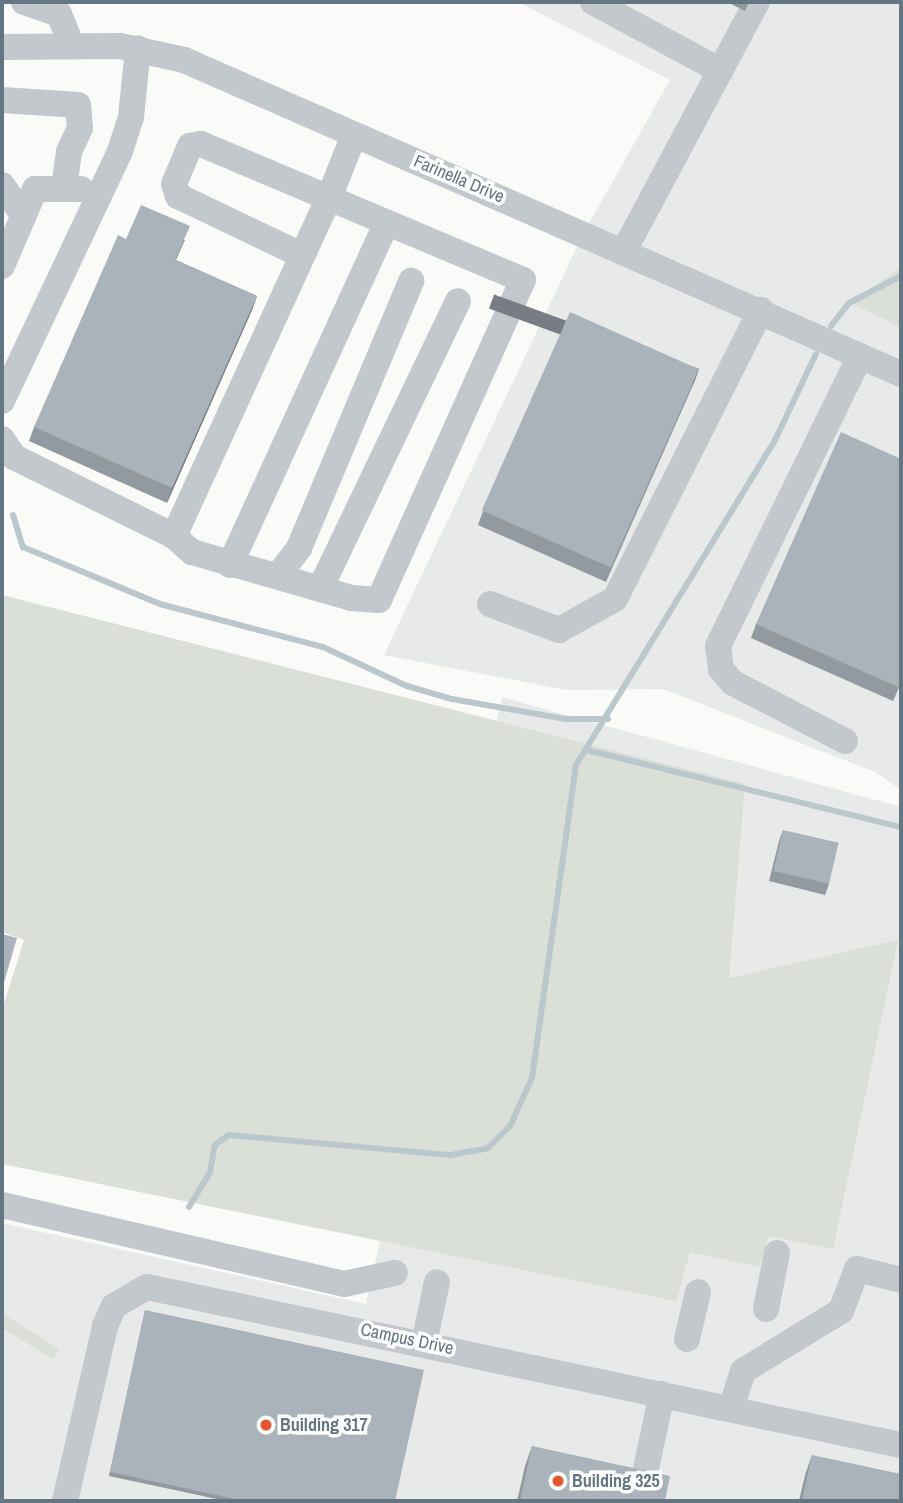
<!DOCTYPE html>
<style>
body{margin:0}
#map{position:relative;width:903px;height:1503px;overflow:hidden;background:#fafaf8;font-family:"Archivo Narrow",sans-serif}
div>[style]{position:absolute}
.built>*{inset:0;background:#e8e9e9}
.green>*{inset:0;background:#dadfd7;transform-origin:0 0}
.stream>*{height:6px;margin:-3px;padding:0 3px;transform-origin:3px;border-radius:3px;background:#bbc7cb}
.minor>*{height:26px;margin:-13px;padding:0 13px;transform-origin:13px;border-radius:13px;background:#c3c8cc}
.wall>*{inset:0;background:#929a9f}
.shaded-wall>*{inset:0;background:#777d82;transform-origin:0 0}
.building>*{inset:0;background:#aab3b9;transform-origin:0 0}
.dots>*{width:19px;height:19px;translate:-50% -50%;box-sizing:border-box;border:4px solid #fff;border-radius:50%}
span{translate:-50% -50%;white-space:nowrap;text-align:center;line-height:1.15;-webkit-text-stroke:7px #fff;paint-order:stroke}
.street-label{font-size:18px;color:#657683}
.poi-label{font-size:18px;color:#657683;font-weight:700}
.left{translate:0 -50%;text-align:left}
.frame{position:absolute;inset:0;border:4px solid #657683;pointer-events:none}
</style>
<div id="map">
<div class="built">
<div style="clip-path:polygon(518px 2px,901px 2px,901px 267px,850px 303px,901px 328px,901px 790px,875px 772px,663px 689px,566px 690px,384px 655px,584px 232px,670px 80px)"></div>
<div style="clip-path:polygon(502px 697px,901px 807px,901px 1501px,2px 1501px,2px 1223px,366px 1304px)"></div>
</div>
<div class="green">
<div style="clip-path:polygon(901px 267px,901px 328px,850px 303px)"></div>
<div style="clip-path:polygon(2px 595px,745px 784px,729px 978px,898px 940px,833px 1249px,768px 1236px,760px 1267px,690px 1252px,676px 1301px,2px 1164px,2px 1010px,24px 940px,2px 932px)"></div>
<div style="left:3px;top:1314px;width:66px;height:12px;rotate:32deg"></div>
</div>
<div class="stream">
<div style="left:831px;top:326px;width:29px;rotate:-52deg"></div>
<div style="left:849px;top:303px;width:59px;rotate:-27.4deg"></div>
<div style="left:13px;top:515px;width:34px;rotate:73deg"></div>
<div style="left:23px;top:547px;width:148px;rotate:22.6deg"></div>
<div style="left:160px;top:604px;width:169px;rotate:14.8deg"></div>
<div style="left:323px;top:647px;width:93px;rotate:24.9deg"></div>
<div style="left:407px;top:686px;width:47px;rotate:16.1deg"></div>
<div style="left:452px;top:699px;width:116px;rotate:10deg"></div>
<div style="left:566px;top:719px;width:42px"></div>
<div style="left:587px;top:750px;width:323px;rotate:13.8deg"></div>
<div style="left:189px;top:1207px;width:41px;rotate:-59deg"></div>
<div style="left:210px;top:1172px;width:27px;rotate:-80deg"></div>
<div style="left:215px;top:1145px;width:17px;rotate:-36deg"></div>
<div style="left:229px;top:1135px;width:222px;rotate:5.2deg"></div>
<div style="left:450px;top:1155px;width:39px;rotate:-10deg"></div>
<div style="left:488px;top:1148px;width:31px;rotate:-45deg"></div>
<div style="left:510px;top:1126px;width:53px;rotate:-65.4deg"></div>
<div style="left:532px;top:1078px;width:316px;rotate:-82deg"></div>
<div style="left:576px;top:765px;width:381px;rotate:-58.5deg"></div>
<div style="left:775px;top:440px;width:95px;rotate:-64.5deg"></div>
</div>
<div class="minor">
<div style="left:24px;top:2px;width:37px;rotate:19deg"></div>
<div style="left:59px;top:14px;width:35px;rotate:68deg"></div>
<div style="left:593px;top:2px;width:145px;rotate:28.3deg"></div>
<div style="left:2px;top:47px;width:118px;rotate:-0.5deg"></div>
<div style="left:120px;top:46px;width:66px;rotate:12.3deg"></div>
<div style="left:184px;top:60px;width:783px;rotate:23.65deg"></div>
<div style="left:2px;top:100px;width:76px;rotate:3.8deg"></div>
<div style="left:78px;top:105px;width:23px;rotate:85deg"></div>
<div style="left:80px;top:128px;width:26px;rotate:115deg"></div>
<div style="left:69px;top:152px;width:34px;rotate:98deg"></div>
<div style="left:2px;top:185px;width:37px;rotate:55deg"></div>
<div style="left:625px;top:249px;width:280px;rotate:-61.9deg"></div>
<div style="left:2px;top:266px;width:84px;rotate:-66.8deg"></div>
<div style="left:35px;top:189px;width:46px"></div>
<div style="left:2px;top:401px;width:276px;rotate:-64.7deg"></div>
<div style="left:120px;top:151px;width:36px;rotate:-72deg"></div>
<div style="left:131px;top:117px;width:69px;rotate:-84.2deg"></div>
<div style="left:2px;top:439px;width:22px;rotate:56deg"></div>
<div style="left:14px;top:457px;width:178px;rotate:26.3deg"></div>
<div style="left:174px;top:536px;width:24px;rotate:42deg"></div>
<div style="left:192px;top:552px;width:166px;rotate:16.1deg"></div>
<div style="left:351px;top:598px;width:28px;rotate:4deg"></div>
<div style="left:379px;top:600px;width:351px;rotate:-65.8deg"></div>
<div style="left:523px;top:280px;width:211px;rotate:-157.1deg"></div>
<div style="left:329px;top:198px;width:68px;rotate:-68.4deg"></div>
<div style="left:174px;top:536px;width:372px;rotate:-65.4deg"></div>
<div style="left:329px;top:198px;width:139px;rotate:-157.1deg"></div>
<div style="left:201px;top:144px;width:11px;rotate:170deg"></div>
<div style="left:190px;top:146px;width:41px;rotate:112.8deg"></div>
<div style="left:174px;top:184px;width:13px;rotate:72deg"></div>
<div style="left:178px;top:196px;width:136px;rotate:25.6deg"></div>
<div style="left:230px;top:565px;width:375px;rotate:-65.4deg"></div>
<div style="left:279px;top:574px;width:33px;rotate:-52deg"></div>
<div style="left:299px;top:548px;width:290px;rotate:-67.2deg"></div>
<div style="left:320px;top:589px;width:319px;rotate:-64.4deg"></div>
<div style="left:490px;top:604px;width:74px;rotate:20.6deg"></div>
<div style="left:559px;top:630px;width:64px;rotate:-29deg"></div>
<div style="left:615px;top:599px;width:324px;rotate:-63.2deg"></div>
<div style="left:845px;top:741px;width:126px;rotate:-152.6deg"></div>
<div style="left:733px;top:683px;width:18px;rotate:-131deg"></div>
<div style="left:721px;top:669px;width:23px;rotate:-97deg"></div>
<div style="left:718px;top:646px;width:323px;rotate:-63.9deg"></div>
<div style="left:2px;top:1205px;width:351px;rotate:13deg"></div>
<div style="left:344px;top:1284px;width:52px;rotate:-12.2deg"></div>
<div style="left:766px;top:1309px;width:57px;rotate:-78.9deg"></div>
<div style="left:687px;top:1339px;width:48px;rotate:-76.8deg"></div>
<div style="left:424px;top:1343px;width:62px;rotate:-78deg"></div>
<div style="left:731px;top:1408px;width:39px;rotate:-72deg"></div>
<div style="left:743px;top:1371px;width:115px;rotate:-31.5deg"></div>
<div style="left:841px;top:1311px;width:45px;rotate:-69.1deg"></div>
<div style="left:857px;top:1269px;width:45px;rotate:14deg"></div>
<div style="left:642px;top:1487px;width:95px;rotate:-77.9deg"></div>
<div style="left:65px;top:1501px;width:180px;rotate:-77.1deg"></div>
<div style="left:105px;top:1326px;width:22px;rotate:-66deg"></div>
<div style="left:114px;top:1306px;width:38px;rotate:-30deg"></div>
<div style="left:147px;top:1287px;width:770px;rotate:11.84deg"></div>
</div>
<div class="wall">
<div style="clip-path:polygon(727px 2px,749px 2px,745px 11px)"></div>
<div style="clip-path:polygon(126px 239px,185px 240px,176px 260px,257px 296px,252px 310px,167px 503px,29px 441px,34px 427px)"></div>
<div style="clip-path:polygon(699px 369px,694px 383px,606px 582px,478px 525px,483px 511px)"></div>
<div style="clip-path:polygon(901px 459px,901px 683px,893px 701px,751px 638px,756px 624px)"></div>
<div style="clip-path:polygon(783px 830px,829px 884px,825px 895px,769px 881px,779px 841px)"></div>
<div style="clip-path:polygon(145px 1310px,395px 1501px,226px 1501px,109px 1476px)"></div>
<div style="clip-path:polygon(532px 1446px,665px 1501px,517px 1501px,525px 1466px)"></div>
<div style="clip-path:polygon(812px 1455px,901px 1501px,799px 1501px,805px 1475px)"></div>
</div>
<div class="shaded-wall">
<div style="clip-path:polygon(257px 296px,252px 310px,167px 503px,172px 488px)"></div>
<div style="left:699px;top:369px;width:15px;height:218px;rotate:110deg"></div>
</div>
<div class="building">
<div style="clip-path:polygon(141px 205px,190px 226px,175px 260px,257px 296px,172px 488px,34px 427px,118px 235px,126px 239px)"></div>
<div style="left:570px;top:312px;width:141px;height:217px;rotate:24deg"></div>
<div style="clip-path:polygon(841px 432px,901px 459px,901px 681px,898px 687px,756px 624px)"></div>
<div style="left:783px;top:830px;width:57px;height:42px;rotate:13deg"></div>
<div style="clip-path:polygon(2px 934px,17px 938px,2px 989px)"></div>
<div style="clip-path:polygon(145px 1310px,424px 1370px,395px 1501px,244px 1501px,110px 1472px)"></div>
<div style="clip-path:polygon(532px 1446px,670px 1476px,665px 1501px,520px 1501px)"></div>
<div style="clip-path:polygon(812px 1455px,901px 1474px,901px 1501px,802px 1501px)"></div>
</div>
<div class="dots">
<div style="left:266px;top:1425px;background:#e4572e"></div>
<div style="left:558px;top:1481px;background:#e4572e"></div>
</div>
<div class="street-label">
<span style="left:459px;top:179px;rotate:23deg">Farinella Drive</span>
<span style="left:407px;top:1339px;rotate:12deg">Campus Drive</span>
</div>
<div class="poi-label">
<span class="left" style="left:280px;top:1425px">Building 317</span>
<span class="left" style="left:572px;top:1481px">Building 325</span>
</div>
<div class="frame"></div>
</div>
